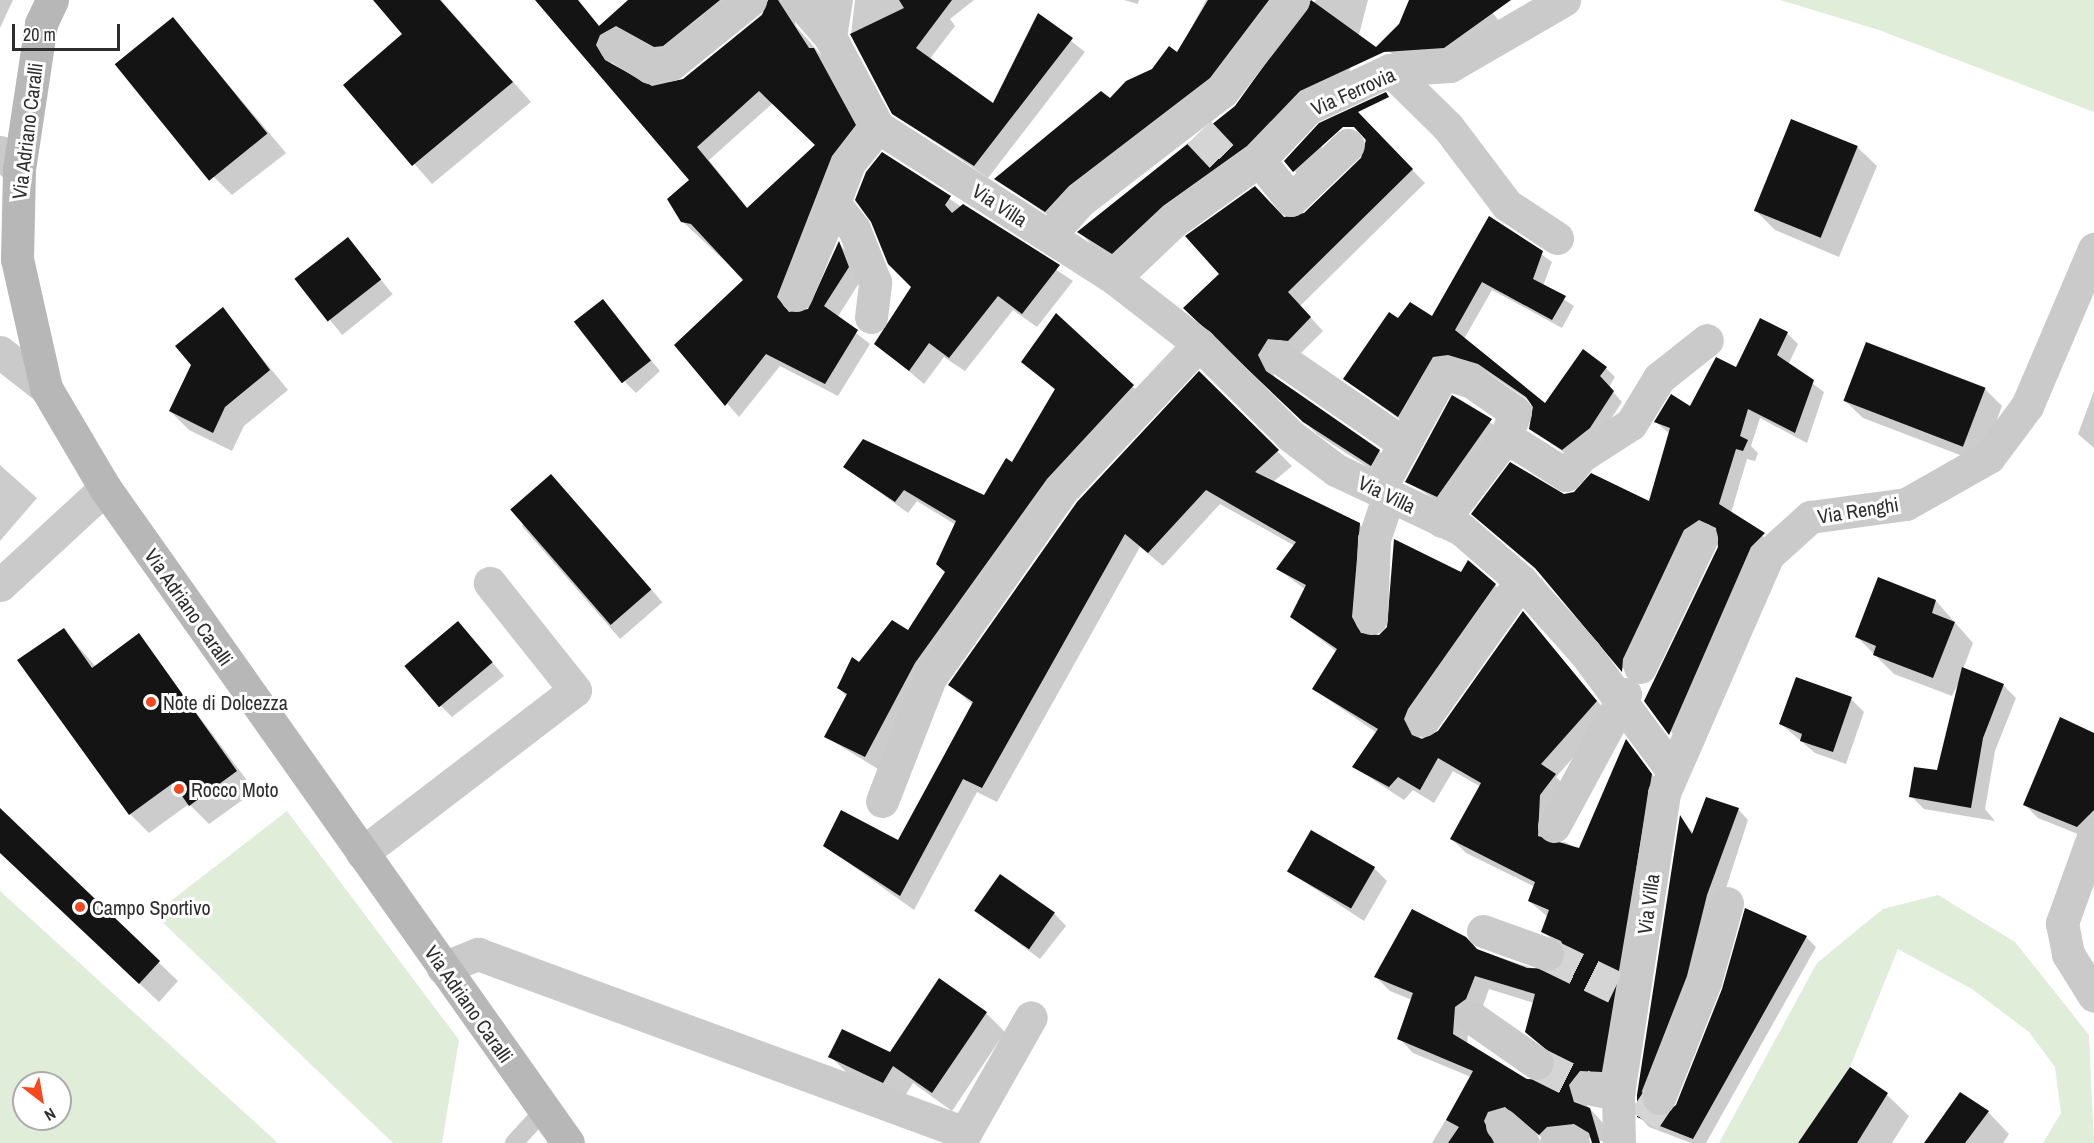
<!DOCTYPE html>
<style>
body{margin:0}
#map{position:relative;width:2094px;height:1143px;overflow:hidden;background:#fff;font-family:"Archivo Narrow",sans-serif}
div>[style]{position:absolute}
.green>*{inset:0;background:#dfedd9}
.shadow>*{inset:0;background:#0003;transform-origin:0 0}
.building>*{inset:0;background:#141414;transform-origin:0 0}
.street-tunnel>*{height:33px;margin-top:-16.5px;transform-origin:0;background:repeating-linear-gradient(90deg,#d5d5d5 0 33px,transparent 0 49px)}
.lane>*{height:18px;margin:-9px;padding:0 9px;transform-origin:9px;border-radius:9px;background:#cacaca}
.street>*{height:33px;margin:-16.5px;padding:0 16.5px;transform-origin:16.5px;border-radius:16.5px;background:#cacaca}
.secondary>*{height:33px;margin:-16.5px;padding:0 16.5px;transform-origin:16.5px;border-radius:16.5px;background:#b7b7b7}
.dots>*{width:16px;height:16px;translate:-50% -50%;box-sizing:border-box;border:3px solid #fff;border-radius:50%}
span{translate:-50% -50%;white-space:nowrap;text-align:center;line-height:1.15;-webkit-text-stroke:6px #fff;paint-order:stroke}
.street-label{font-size:20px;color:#2d2d2d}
.poi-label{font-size:20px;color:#2d2d2d}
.left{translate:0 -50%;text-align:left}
.north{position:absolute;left:12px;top:1071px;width:60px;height:60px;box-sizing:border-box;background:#fff;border:2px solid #ababab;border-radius:50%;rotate:149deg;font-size:16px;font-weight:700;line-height:24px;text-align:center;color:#2d2d2d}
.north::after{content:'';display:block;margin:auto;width:21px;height:27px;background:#f6471e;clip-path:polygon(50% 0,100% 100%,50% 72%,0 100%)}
.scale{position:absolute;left:12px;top:24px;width:108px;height:27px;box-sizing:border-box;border:3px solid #2d2d2d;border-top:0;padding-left:8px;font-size:18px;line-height:21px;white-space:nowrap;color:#2d2d2d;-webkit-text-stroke:4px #fff;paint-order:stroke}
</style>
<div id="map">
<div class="green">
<div style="clip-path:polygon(1780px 0,2094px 0,2094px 112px,1879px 30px)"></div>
<div style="clip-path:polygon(287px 811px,459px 1040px,442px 1143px,393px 1143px,154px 914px)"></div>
<div style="clip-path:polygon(evenodd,0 891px,278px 1143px,0 1143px,0 891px,24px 1083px,60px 1083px,60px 1119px,24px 1119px,24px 1083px)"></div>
<div style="clip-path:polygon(1938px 895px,2015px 942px,2089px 1035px,2094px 1143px,2043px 1143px,2061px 1113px,2055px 1067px,2029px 1032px,1972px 989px,1898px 949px,1850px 1067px,1798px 1143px,1719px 1143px,1817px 963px,1883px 909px)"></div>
</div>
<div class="shadow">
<div style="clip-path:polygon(0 0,13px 0,0 28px)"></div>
<div style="clip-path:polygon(392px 0,441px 0,531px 102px,432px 184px,345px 85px,404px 34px)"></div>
<div style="clip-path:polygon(evenodd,548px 0,578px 0,600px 27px,630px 0,753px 0,677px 59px,611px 49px,611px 64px,640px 85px,683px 80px,769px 8px,768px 0,798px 0,792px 8px,796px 26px,827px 62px,868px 139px,844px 169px,790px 311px,809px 311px,839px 244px,851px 256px,861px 280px,837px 318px,870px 344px,838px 396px,780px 366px,739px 417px,676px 345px,745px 280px,682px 221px,691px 180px,548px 0,773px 103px,817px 145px,748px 209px,709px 160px,773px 103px)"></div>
<div style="clip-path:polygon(855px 0,974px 0,950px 19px,955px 26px,929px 60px,994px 105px,1039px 15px,1085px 52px,988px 178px,893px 113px,851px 34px)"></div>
<div style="clip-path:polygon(1124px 0,1139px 0,1138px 4px)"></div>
<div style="clip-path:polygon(1206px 0,1292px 0,1221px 89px,1058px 222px,996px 179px,1178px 54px)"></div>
<div style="clip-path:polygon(1316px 0,1368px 0,1345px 88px,1125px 266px,1091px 244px,1080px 232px,1239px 104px)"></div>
<div style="clip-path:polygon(1410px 0,1482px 0,1505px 28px,1458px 60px,1401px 64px,1389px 51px)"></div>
<div style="clip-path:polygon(173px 19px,286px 153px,232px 195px,213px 176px)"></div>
<div style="clip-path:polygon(1361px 117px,1425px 183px,1300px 306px,1323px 331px,1301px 353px,1271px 368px,1276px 380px,1379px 451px,1392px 464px,1385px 478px,1318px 435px,1199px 321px,1285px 219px,1304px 215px,1367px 151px)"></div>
<div style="clip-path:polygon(1326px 130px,1319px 159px,1300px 177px,1286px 161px)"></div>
<div style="clip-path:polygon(1857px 147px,1877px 166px,1839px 257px,1775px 230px,1756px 211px)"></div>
<div style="clip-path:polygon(882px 154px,1073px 281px,1037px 327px,1013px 310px,965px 371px,944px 357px,924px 384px,876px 343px,913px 287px)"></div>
<div style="clip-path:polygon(1490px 218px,1552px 262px,1543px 286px,1574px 306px,1562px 328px,1492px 290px,1464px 339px,1545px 405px,1606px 368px,1615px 377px,1609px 387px,1622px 402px,1599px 437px,1572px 458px,1530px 429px,1531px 402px,1488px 373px,1458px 364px,1407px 425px,1345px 379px,1398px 321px,1432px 318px)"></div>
<div style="left:348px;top:239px;width:71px;height:65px;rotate:51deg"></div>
<div style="clip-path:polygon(603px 301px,660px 371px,636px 393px,626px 383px)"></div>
<div style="clip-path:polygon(222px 309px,288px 390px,244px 426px,232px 451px,189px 430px,170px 411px)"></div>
<div style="clip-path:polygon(1056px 315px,1146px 399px,878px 769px,826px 737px,847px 697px,839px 688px,860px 664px,909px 632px,947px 573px,956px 525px,917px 501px,908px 513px,845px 467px,985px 497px,1013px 464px,1056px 391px,1023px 361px)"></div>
<div style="clip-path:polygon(1787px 333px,1798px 344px,1788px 365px,1824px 392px,1807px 443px,1760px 418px,1751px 446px,1758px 453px,1755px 461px,1747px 459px,1731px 513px,1775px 545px,1681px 744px,1646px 701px,1719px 547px,1718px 534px,1711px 531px,1633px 680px,1541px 574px,1484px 524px,1564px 495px,1650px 504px,1670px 434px,1656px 422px,1691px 408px)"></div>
<div style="clip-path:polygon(evenodd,1199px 373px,1292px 466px,1273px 482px,1359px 524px,1373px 538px,1368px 636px,1380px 636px,1462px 574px,1495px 585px,1509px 599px,1421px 724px,1420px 738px,1439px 732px,1523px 613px,1610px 716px,1556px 777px,1569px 790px,1549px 843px,1565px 842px,1579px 850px,1626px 742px,1665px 790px,1616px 1086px,1582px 1100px,1604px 1124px,1610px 1143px,1589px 1138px,1548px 1143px,1520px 1120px,1499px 1143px,1432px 1143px,1471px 1077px,1413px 1053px,1399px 1038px,1412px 1000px,1390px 991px,1376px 977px,1477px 950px,1551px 974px,1566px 962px,1567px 951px,1543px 932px,1548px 917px,1529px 901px,1535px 887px,1466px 853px,1452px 839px,1481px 787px,1453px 771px,1434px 803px,1413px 790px,1404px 800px,1354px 767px,1377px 733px,1313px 689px,1337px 652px,1292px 617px,1306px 590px,1278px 569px,1295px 546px,1220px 504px,1163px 566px,1140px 547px,997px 802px,977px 792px,914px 910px,825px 846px,899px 842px,973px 705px,950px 685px,1199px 373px,1489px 989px,1534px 1003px,1527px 1032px,1556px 1058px,1546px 1081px,1526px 1080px,1467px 1045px,1469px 1021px,1480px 1014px,1489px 989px)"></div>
<div style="clip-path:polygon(1985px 389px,2002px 406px,1981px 463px,1863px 418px,1845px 401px)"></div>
<div style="clip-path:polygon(2094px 391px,2094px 448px,2078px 434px)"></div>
<div style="clip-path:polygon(1453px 398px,1503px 431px,1448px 507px,1407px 482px)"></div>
<div style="clip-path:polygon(0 465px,37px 498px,0 541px)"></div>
<div style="left:564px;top:489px;width:150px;height:56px;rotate:49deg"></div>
<div style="clip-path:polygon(1879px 579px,1936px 601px,1973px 643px,1963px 669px,2003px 685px,2016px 698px,1995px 751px,1985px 809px,1995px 821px,1924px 809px,1911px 796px,1938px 772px,1961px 678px,1952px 696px,1894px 674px,1857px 637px)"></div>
<div style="clip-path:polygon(458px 623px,504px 676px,452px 717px,439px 704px)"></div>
<div style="clip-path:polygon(64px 630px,96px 667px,138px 635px,255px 791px,209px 824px,189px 804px,149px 833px,130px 814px)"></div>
<div style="clip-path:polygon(1797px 679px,1851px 699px,1864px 712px,1846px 764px,1815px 753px,1781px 724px)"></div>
<div style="clip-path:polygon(2094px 735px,2094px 836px,2090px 839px,2038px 818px,2025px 805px)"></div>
<div style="clip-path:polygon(1738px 809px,1748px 820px,1653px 1115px,1663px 1118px,1678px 1106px,1806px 937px,1816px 947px,1706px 1143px,1691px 1143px,1649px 1127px,1639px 1116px,1638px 1095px,1681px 818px,1694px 834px)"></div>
<div style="clip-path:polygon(0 810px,178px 981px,159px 1002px,0 852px)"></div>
<div style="clip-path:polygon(1374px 868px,1387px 881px,1364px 921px,1286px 870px)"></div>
<div style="clip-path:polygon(977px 912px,1054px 913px,1066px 926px,1040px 959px)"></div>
<div style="clip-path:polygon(986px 1013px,1005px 1032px,952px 1111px,913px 1083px,902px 1101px,849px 1075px,830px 1056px,891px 1054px)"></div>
<div style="clip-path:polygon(1887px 1095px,1909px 1116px,1892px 1143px,1800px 1143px)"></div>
<div style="clip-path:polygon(1988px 1112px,2009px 1134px,2003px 1143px,1926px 1143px)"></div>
</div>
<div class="building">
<div style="clip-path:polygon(373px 0,440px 0,513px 82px,412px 166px,343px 85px,402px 34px)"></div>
<div style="clip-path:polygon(evenodd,535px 0,578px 0,599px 26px,628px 0,720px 0,663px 46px,654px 47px,616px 26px,600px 35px,596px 45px,605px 60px,652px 86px,683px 79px,762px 15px,768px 0,778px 0,809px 48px,814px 48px,856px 125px,832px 156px,777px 297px,789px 312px,808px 309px,839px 241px,849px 267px,824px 306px,858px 330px,825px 384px,766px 354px,725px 406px,674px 345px,743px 280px,691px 224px,681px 222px,667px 199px,689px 180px,535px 0,759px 91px,815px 145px,747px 208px,697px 147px,759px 91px)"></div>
<div style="clip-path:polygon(899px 0,952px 0,916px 48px,993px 103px,1038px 13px,1073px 38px,974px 166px,892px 114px,850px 34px,904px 8px)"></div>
<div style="clip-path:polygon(1208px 0,1269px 0,1210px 78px,1069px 186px,1045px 212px,994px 179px,1101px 91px,1110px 98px,1126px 81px,1152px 69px,1169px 46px,1177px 52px)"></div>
<div style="clip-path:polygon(1311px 0,1376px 47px,1399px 24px,1409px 0,1511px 0,1444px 48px,1384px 52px,1300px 91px,1247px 146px,1163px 206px,1112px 254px,1077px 232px,1235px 106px)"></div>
<div style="left:173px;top:17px;width:150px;height:75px;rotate:51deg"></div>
<div style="clip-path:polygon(1386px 92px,1389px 97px,1358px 112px,1413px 169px,1288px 292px,1311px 317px,1288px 341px,1268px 339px,1258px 355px,1266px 371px,1380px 450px,1371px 466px,1303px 422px,1183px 308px,1219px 274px,1185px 236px,1255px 186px,1284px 217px,1304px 213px,1361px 158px,1366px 140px,1354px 127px,1343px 127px,1293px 172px,1284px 161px,1319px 123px)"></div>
<div style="left:1791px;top:119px;width:72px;height:99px;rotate:22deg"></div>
<div style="clip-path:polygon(882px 152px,951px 196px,945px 205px,952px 213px,963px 204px,1060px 265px,1022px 314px,998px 296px,949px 358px,929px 343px,909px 371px,874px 344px,911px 287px,888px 264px,871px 222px,855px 200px,866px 172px)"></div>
<div style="clip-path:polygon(1489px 216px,1543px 251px,1533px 279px,1566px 296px,1552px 320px,1482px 282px,1455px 330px,1545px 403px,1583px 349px,1607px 367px,1600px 376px,1614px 391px,1590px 428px,1562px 450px,1529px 429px,1533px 407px,1526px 397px,1478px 364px,1448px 355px,1433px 357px,1398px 417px,1343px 379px,1389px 312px,1398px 318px,1410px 302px,1432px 316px)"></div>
<div style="left:348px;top:237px;width:54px;height:68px;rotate:52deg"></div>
<div style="left:603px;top:299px;width:78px;height:37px;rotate:52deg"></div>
<div style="clip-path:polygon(223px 307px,270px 370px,225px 407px,213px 433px,169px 411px,191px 365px,175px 346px)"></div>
<div style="clip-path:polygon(1056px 313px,1134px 385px,1047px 479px,915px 663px,865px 757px,824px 737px,847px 694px,837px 688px,852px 657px,859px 662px,892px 620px,908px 630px,945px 572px,936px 564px,956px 521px,904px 490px,895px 502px,843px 467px,863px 439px,984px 495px,1006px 458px,1012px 462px,1055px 389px,1021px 362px)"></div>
<div style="clip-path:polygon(1760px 318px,1788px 332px,1777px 355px,1814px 380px,1795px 433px,1748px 409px,1740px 436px,1748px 440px,1743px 451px,1736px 449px,1719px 504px,1765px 533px,1751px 547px,1669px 735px,1644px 701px,1718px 547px,1716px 528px,1699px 520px,1684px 530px,1623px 659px,1622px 672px,1535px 568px,1471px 514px,1510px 462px,1564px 494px,1574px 492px,1591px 473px,1649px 501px,1670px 428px,1654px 422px,1671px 394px,1690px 406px,1716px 357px,1736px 367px)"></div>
<div style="left:1866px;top:342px;width:128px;height:63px;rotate:21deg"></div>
<div style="clip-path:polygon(evenodd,1199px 371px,1279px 450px,1255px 472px,1360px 523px,1352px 617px,1361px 633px,1379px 635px,1387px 627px,1394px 539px,1461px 572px,1468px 560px,1496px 584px,1408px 709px,1404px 719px,1412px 735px,1422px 739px,1438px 731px,1523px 611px,1597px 701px,1541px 764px,1556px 774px,1540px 795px,1538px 836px,1579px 848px,1626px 739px,1652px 774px,1602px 1072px,1580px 1071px,1569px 1085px,1574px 1102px,1590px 1108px,1600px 1143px,1592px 1143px,1589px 1133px,1574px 1124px,1547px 1127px,1539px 1135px,1505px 1107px,1488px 1112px,1484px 1121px,1494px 1143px,1448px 1143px,1459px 1127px,1446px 1120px,1473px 1071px,1397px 1039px,1413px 993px,1374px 977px,1412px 909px,1466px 937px,1477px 949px,1527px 968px,1559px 969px,1565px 950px,1561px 941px,1541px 932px,1549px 910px,1528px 901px,1535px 882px,1450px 839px,1481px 783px,1438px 758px,1420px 790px,1398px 777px,1389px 787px,1352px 767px,1378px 729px,1312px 689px,1337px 649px,1290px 617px,1306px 585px,1276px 569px,1296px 542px,1206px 490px,1148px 553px,1125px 534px,982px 788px,963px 779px,900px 896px,823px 846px,841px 810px,898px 840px,973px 702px,948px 685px,1077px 502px,1199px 371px,1475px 976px,1535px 994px,1525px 1032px,1554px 1056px,1556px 1065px,1545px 1080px,1527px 1079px,1453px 1034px,1455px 1007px,1466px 999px,1475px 976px)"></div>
<div style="clip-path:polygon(1452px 395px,1492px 419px,1437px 497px,1405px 482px)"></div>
<div style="left:551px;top:474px;width:153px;height:54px;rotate:49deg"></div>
<div style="clip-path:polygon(1878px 577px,1936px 600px,1932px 613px,1955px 622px,1933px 678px,1873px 655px,1876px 646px,1855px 637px)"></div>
<div style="left:458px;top:621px;width:54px;height:70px;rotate:50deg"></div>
<div style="clip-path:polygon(64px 628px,92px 668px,139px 633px,237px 771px,189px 806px,173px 783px,129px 815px,17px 660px)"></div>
<div style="clip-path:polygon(1962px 667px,2004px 684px,1983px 738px,1971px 808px,1909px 797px,1914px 767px,1937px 770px)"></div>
<div style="clip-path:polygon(1796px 677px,1852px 697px,1833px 752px,1800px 741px,1802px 734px,1779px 724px)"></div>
<div style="clip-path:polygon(2060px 717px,2094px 733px,2094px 810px,2077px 827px,2023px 805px)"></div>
<div style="clip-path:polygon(1706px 797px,1739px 808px,1707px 895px,1687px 976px,1642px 1091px,1645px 1110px,1662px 1116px,1676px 1105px,1722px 989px,1745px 908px,1807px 936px,1693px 1139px,1637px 1117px,1637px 1095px,1680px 815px,1692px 834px)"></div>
<div style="clip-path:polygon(0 808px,160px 961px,139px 984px,0 853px)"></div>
<div style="left:1311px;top:830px;width:74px;height:48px;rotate:30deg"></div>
<div style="left:1000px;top:874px;width:67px;height:45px;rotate:35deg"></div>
<div style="clip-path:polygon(939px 978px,987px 1012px,932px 1093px,893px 1066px,883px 1083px,828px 1057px,842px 1029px,890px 1052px)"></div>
<div style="clip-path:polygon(1850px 1067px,1888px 1093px,1857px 1143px,1798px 1143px)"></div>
<div style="clip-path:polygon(1960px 1092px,1989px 1111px,1965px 1143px,1924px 1143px)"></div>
</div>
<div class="street-tunnel">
<div style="left:1199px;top:132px;width:47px;rotate:46.7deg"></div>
<div style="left:1547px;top:954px;width:76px;rotate:25.9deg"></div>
<div style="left:1537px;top:1063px;width:56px;rotate:26.6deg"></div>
<div style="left:1644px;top:1120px;width:27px;rotate:-56deg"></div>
</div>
<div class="lane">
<div style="left:514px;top:1143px;width:45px;rotate:-47.7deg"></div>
</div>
<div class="street">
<div style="left:798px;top:0;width:49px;rotate:49.1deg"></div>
<div style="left:830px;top:37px;width:102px;rotate:61.9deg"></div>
<div style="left:878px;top:127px;width:280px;rotate:32.6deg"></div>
<div style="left:1114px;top:278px;width:108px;rotate:37.8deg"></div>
<div style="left:1199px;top:344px;width:130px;rotate:45deg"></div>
<div style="left:1291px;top:436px;width:56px;rotate:37.1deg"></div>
<div style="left:1336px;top:470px;width:138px;rotate:25.3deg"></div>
<div style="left:1461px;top:529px;width:79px;rotate:40.9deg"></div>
<div style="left:1521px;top:581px;width:96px;rotate:48.4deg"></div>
<div style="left:1585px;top:653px;width:146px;rotate:53.4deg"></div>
<div style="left:830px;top:37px;width:37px;rotate:-81deg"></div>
<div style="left:615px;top:45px;width:41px;rotate:32.2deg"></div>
<div style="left:650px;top:67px;width:21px;rotate:-8deg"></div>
<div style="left:671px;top:64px;width:102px;rotate:-39deg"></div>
<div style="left:1390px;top:70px;width:81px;rotate:44.5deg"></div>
<div style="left:1448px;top:127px;width:98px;rotate:52.9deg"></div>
<div style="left:1507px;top:205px;width:60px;rotate:33.4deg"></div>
<div style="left:0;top:152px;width:26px;rotate:43deg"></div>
<div style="left:1259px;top:160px;width:51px;rotate:51.3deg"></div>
<div style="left:1291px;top:200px;width:79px;rotate:-44deg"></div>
<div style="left:1049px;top:236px;width:47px;rotate:-48.5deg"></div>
<div style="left:1080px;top:201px;width:180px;rotate:-37.6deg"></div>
<div style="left:1223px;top:91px;width:115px;rotate:-52.4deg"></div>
<div style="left:1114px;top:278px;width:83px;rotate:-43.5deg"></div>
<div style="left:1174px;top:221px;width:105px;rotate:-35.7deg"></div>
<div style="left:1259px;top:160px;width:71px;rotate:-46.7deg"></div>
<div style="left:1308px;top:108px;width:90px;rotate:-24.9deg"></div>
<div style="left:1390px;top:70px;width:60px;rotate:-3.8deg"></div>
<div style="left:1450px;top:66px;width:132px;rotate:-30.1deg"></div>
<div style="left:796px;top:295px;width:100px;rotate:-67.6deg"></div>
<div style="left:871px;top:317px;width:35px;rotate:-83deg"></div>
<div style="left:875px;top:282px;width:57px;rotate:-111.6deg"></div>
<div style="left:854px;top:229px;width:33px;rotate:-128deg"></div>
<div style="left:834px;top:203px;width:43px;rotate:-69.4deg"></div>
<div style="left:849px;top:163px;width:46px;rotate:-51.1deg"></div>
<div style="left:0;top:352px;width:58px;rotate:38deg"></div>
<div style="left:1277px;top:356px;width:153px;rotate:34.6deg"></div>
<div style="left:1379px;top:490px;width:133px;rotate:-61.3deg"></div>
<div style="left:1443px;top:373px;width:30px;rotate:17deg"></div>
<div style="left:1472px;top:382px;width:52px;rotate:34.9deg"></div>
<div style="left:1515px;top:412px;width:27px;rotate:110deg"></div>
<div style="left:1442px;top:521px;width:106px;rotate:-52.7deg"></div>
<div style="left:1506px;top:437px;width:71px;rotate:32.3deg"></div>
<div style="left:1566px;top:475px;width:24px;rotate:-52deg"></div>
<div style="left:1581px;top:456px;width:59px;rotate:-32.6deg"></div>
<div style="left:1631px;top:424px;width:54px;rotate:-58.7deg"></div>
<div style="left:1659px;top:378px;width:61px;rotate:-38.4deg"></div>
<div style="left:0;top:585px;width:143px;rotate:-42.7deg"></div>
<div style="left:1371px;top:618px;width:79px;rotate:-87.8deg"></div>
<div style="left:1374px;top:539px;width:46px;rotate:-71.2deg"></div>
<div style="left:1640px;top:667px;width:142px;rotate:-64.5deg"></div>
<div style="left:1423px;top:720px;width:170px;rotate:-54.8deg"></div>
<div style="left:882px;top:801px;width:132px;rotate:-68.7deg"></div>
<div style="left:930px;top:678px;width:230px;rotate:-54.9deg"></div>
<div style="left:1062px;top:490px;width:200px;rotate:-46.8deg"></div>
<div style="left:1554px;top:826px;width:150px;rotate:-61.7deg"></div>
<div style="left:2094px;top:834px;width:95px;rotate:109.8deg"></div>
<div style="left:2062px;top:923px;width:32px;rotate:79deg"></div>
<div style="left:2068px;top:954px;width:49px;rotate:58.2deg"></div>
<div style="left:362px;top:853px;width:268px;rotate:-37.4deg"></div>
<div style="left:575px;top:690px;width:137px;rotate:-128.5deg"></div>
<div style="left:1483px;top:931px;width:68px;rotate:19.8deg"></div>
<div style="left:443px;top:968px;width:38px;rotate:-22deg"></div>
<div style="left:478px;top:954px;width:519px;rotate:20.18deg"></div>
<div style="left:965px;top:1133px;width:133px;rotate:-60.4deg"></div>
<div style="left:1471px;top:1017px;width:80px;rotate:34.9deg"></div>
<div style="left:1587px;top:1088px;width:32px;rotate:11deg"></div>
<div style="left:1659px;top:1098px;width:125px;rotate:-68.4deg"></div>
<div style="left:1705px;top:982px;width:82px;rotate:-74.4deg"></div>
<div style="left:1502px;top:1125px;width:28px;rotate:41deg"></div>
<div style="left:1556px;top:1143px;width:17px"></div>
<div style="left:1619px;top:1143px;width:49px;rotate:-91.2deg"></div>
<div style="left:1618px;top:1094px;width:304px;rotate:-81.3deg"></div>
<div style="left:1664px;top:793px;width:260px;rotate:-66.4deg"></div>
<div style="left:1768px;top:555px;width:57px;rotate:-42.1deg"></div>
<div style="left:1810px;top:517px;width:97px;rotate:-7.7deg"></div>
<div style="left:1906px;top:504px;width:95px;rotate:-29.5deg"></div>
<div style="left:1989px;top:457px;width:64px;rotate:-53.3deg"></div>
<div style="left:2027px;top:406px;width:171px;rotate:-66.9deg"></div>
</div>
<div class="secondary">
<div style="left:52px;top:0;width:26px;rotate:115deg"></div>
<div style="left:41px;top:24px;width:148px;rotate:98.6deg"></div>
<div style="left:19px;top:170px;width:89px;rotate:91.3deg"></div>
<div style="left:17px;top:259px;width:132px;rotate:77.3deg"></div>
<div style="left:46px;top:388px;width:116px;rotate:59.5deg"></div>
<div style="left:105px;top:488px;width:802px;rotate:54.74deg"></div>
</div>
<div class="dots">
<div style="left:151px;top:702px;background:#f6471e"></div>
<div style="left:179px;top:789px;background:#f6471e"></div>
<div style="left:80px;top:907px;background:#f6471e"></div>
</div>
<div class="street-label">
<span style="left:1353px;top:91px;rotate:-24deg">Via Ferrovia</span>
<span style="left:27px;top:131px;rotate:-83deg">Via Adriano Caralli</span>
<span style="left:1000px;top:205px;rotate:33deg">Via Villa</span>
<span style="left:1387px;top:494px;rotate:26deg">Via Villa</span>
<span style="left:1858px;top:510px;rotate:-9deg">Via Renghi</span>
<span style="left:189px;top:607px;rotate:55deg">Via Adriano Caralli</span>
<span style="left:1648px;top:904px;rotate:-82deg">Via Villa</span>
<span style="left:469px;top:1004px;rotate:55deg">Via Adriano Caralli</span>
</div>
<div class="poi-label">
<span class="left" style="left:163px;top:702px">Note di Dolcezza</span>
<span class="left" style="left:191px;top:789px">Rocco Moto</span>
<span class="left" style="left:92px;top:907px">Campo Sportivo</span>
</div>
<div class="north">N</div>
<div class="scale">20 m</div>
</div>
